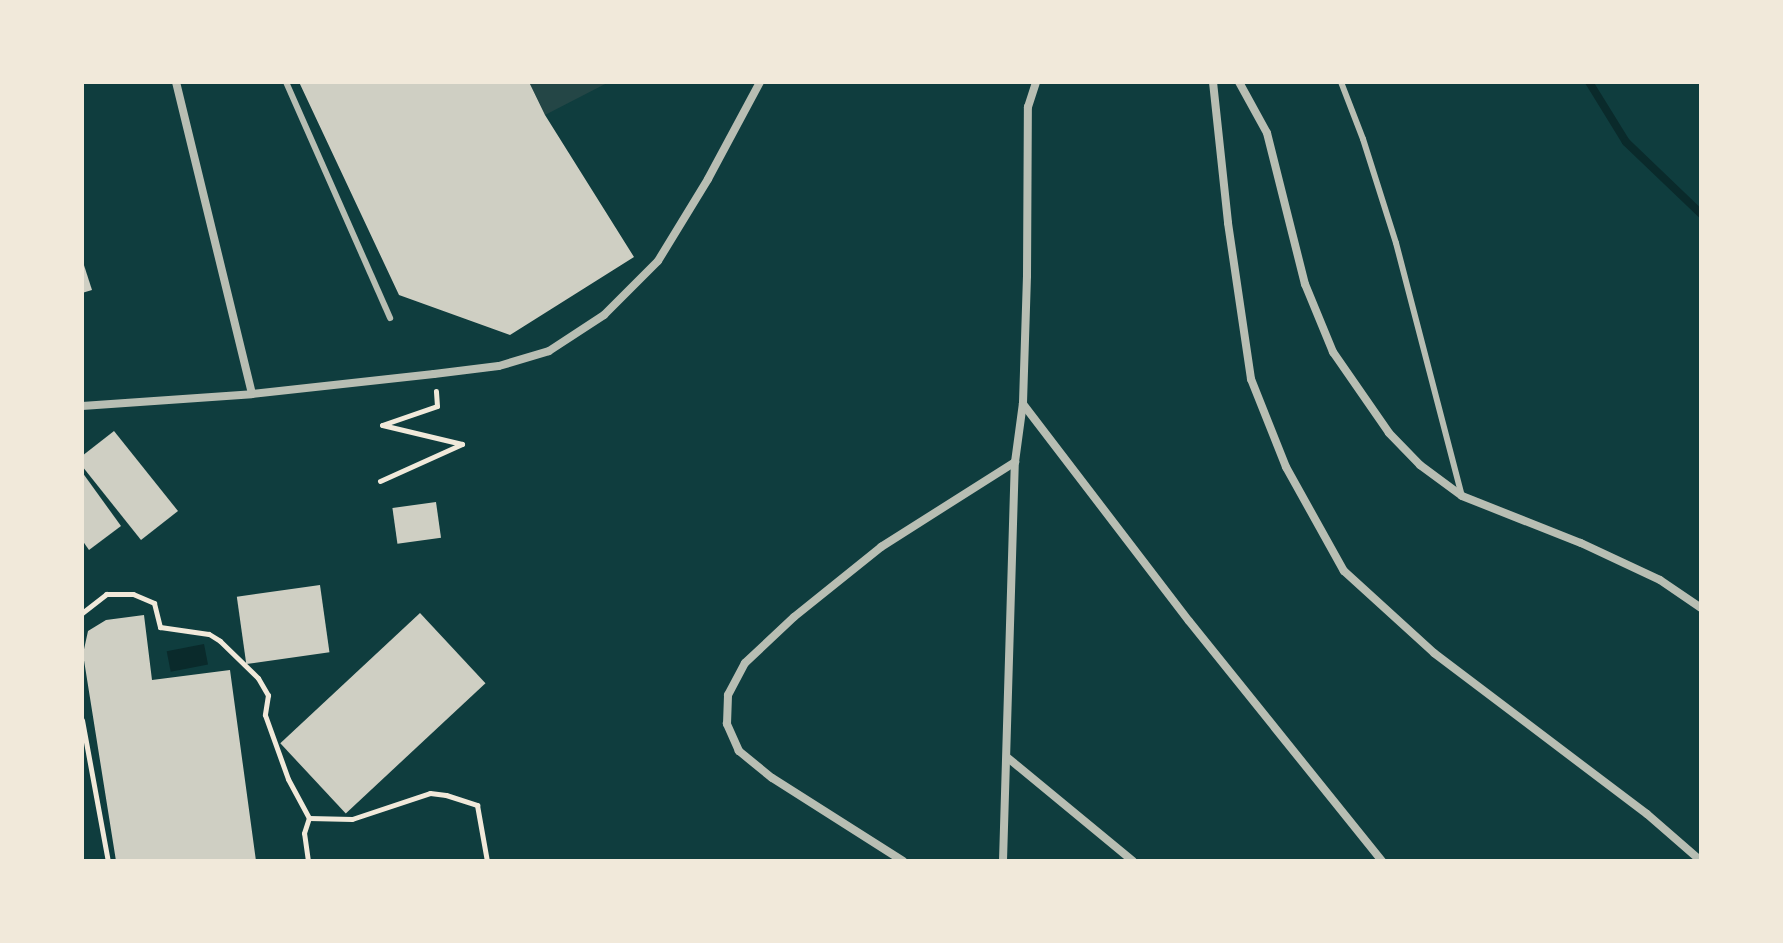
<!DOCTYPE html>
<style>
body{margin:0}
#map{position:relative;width:1783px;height:943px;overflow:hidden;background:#0f3d3e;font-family:Roboto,sans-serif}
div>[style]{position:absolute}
.green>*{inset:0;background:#244646}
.water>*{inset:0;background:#0a2a2b;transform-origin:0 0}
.stream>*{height:8px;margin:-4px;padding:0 4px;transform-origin:4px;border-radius:4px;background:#0a2a2b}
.building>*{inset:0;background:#cfcfc3;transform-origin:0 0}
.path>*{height:5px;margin:-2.5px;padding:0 2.5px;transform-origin:2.5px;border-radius:2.5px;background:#f1e9da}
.service>*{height:6px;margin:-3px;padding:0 3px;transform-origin:3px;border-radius:3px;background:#b8beb3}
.minor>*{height:8px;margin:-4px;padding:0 4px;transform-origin:4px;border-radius:4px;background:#b8beb3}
span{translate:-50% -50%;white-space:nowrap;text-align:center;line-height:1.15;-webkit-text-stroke:7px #f1e9da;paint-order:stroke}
.frame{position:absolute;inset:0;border:84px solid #f1e9da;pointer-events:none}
</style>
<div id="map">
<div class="green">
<div style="clip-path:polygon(529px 82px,609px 82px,545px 115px)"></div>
</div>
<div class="water">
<div style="left:204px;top:644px;width:21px;height:38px;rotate:79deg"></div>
</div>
<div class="stream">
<div style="left:1589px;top:82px;width:70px;rotate:58.3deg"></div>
<div style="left:1626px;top:142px;width:104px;rotate:43.8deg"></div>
</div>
<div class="building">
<div style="clip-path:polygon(299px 82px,529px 82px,545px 115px,634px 257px,510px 335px,399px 295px)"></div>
<div style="clip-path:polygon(82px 259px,92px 290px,82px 293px)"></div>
<div style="clip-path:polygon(114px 431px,178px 511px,141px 540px,82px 466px,82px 456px)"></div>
<div style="clip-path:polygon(82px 472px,121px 526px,89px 550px,82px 540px)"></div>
<div style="left:436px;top:502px;width:36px;height:44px;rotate:82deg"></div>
<div style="left:320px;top:585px;width:68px;height:84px;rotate:82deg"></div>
<div style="left:420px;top:613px;width:96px;height:191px;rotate:47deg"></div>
<div style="clip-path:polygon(144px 615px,152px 680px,230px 670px,256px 861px,116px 861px,83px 654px,88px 631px,106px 620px)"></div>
</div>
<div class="path">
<div style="left:380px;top:481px;width:90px;rotate:-24.3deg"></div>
<div style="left:462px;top:444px;width:82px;rotate:-166.6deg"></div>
<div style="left:382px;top:425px;width:58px;rotate:-19.1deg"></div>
<div style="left:437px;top:406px;width:15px;rotate:-94deg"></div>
<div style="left:82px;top:613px;width:31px;rotate:-38deg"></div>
<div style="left:106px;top:594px;width:27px"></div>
<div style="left:133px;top:594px;width:23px;rotate:23deg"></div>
<div style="left:154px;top:603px;width:25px;rotate:76deg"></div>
<div style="left:160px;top:627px;width:49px;rotate:8.1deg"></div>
<div style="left:209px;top:634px;width:13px;rotate:32deg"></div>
<div style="left:220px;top:641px;width:53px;rotate:44.2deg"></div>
<div style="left:258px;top:678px;width:20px;rotate:60deg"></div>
<div style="left:268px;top:695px;width:20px;rotate:99deg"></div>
<div style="left:265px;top:715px;width:68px;rotate:70.2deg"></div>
<div style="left:288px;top:779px;width:44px;rotate:61.7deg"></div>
<div style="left:309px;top:818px;width:43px;rotate:1.3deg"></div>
<div style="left:352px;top:819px;width:82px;rotate:-18.4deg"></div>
<div style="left:430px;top:793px;width:16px;rotate:7deg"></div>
<div style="left:446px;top:795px;width:33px;rotate:18deg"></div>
<div style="left:477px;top:805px;width:57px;rotate:79.9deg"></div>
<div style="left:82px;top:720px;width:143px;rotate:79.6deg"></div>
<div style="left:308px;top:861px;width:28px;rotate:-98deg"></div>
<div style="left:304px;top:833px;width:16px;rotate:-72deg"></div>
</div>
<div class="service">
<div style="left:286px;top:82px;width:258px;rotate:66.2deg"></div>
<div style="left:1341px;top:82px;width:61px;rotate:68.9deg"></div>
<div style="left:1363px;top:139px;width:109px;rotate:72.4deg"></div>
<div style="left:1396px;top:243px;width:261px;rotate:75.4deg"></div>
</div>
<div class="minor">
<div style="left:176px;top:82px;width:321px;rotate:76.3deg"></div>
<div style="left:1213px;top:82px;width:142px;rotate:83.9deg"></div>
<div style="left:1228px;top:223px;width:158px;rotate:81.6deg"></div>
<div style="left:1251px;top:379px;width:95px;rotate:68.3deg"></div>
<div style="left:1286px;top:467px;width:119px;rotate:60.9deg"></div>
<div style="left:1344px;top:571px;width:122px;rotate:42.3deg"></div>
<div style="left:1434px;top:653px;width:267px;rotate:37.1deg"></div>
<div style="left:1647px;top:814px;width:72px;rotate:41deg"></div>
<div style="left:1239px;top:82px;width:58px;rotate:61.2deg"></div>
<div style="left:1267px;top:133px;width:156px;rotate:75.9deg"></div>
<div style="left:1305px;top:284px;width:74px;rotate:67.6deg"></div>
<div style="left:1333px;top:352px;width:98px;rotate:55.3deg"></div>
<div style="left:1389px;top:433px;width:45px;rotate:45.9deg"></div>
<div style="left:1420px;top:465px;width:52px;rotate:36.4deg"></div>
<div style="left:1462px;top:496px;width:128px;rotate:21.6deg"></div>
<div style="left:1581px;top:543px;width:87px;rotate:25.1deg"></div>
<div style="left:1660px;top:580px;width:50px;rotate:34.3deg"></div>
<div style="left:1023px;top:404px;width:273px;rotate:52.6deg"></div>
<div style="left:1189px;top:621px;width:308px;rotate:51.2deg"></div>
<div style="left:82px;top:406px;width:170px;rotate:-4deg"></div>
<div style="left:252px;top:394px;width:183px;rotate:-6.3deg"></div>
<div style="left:434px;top:374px;width:65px;rotate:-7deg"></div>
<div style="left:499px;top:366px;width:52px;rotate:-16.7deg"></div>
<div style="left:549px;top:351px;width:66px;rotate:-33.2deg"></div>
<div style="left:604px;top:315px;width:76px;rotate:-45deg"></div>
<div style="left:658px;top:261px;width:96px;rotate:-58.6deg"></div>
<div style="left:708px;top:179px;width:110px;rotate:-61.8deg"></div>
<div style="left:1008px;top:758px;width:162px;rotate:39.5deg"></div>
<div style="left:903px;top:861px;width:155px;rotate:-147.6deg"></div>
<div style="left:772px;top:778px;width:43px;rotate:-140.7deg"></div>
<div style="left:739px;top:751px;width:30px;rotate:-114deg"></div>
<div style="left:727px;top:724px;width:29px;rotate:-88deg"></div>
<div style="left:728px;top:695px;width:36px;rotate:-62deg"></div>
<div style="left:745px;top:663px;width:67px;rotate:-43.2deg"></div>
<div style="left:794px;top:617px;width:112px;rotate:-38.8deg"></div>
<div style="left:881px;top:547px;width:159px;rotate:-32.4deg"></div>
<div style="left:1003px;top:861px;width:399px;rotate:-88.3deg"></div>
<div style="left:1015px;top:462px;width:60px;rotate:-82.3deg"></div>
<div style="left:1023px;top:403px;width:127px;rotate:-88.2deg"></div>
<div style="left:1027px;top:276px;width:169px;rotate:-89.7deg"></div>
<div style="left:1028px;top:107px;width:26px;rotate:-72deg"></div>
</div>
<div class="frame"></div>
</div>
